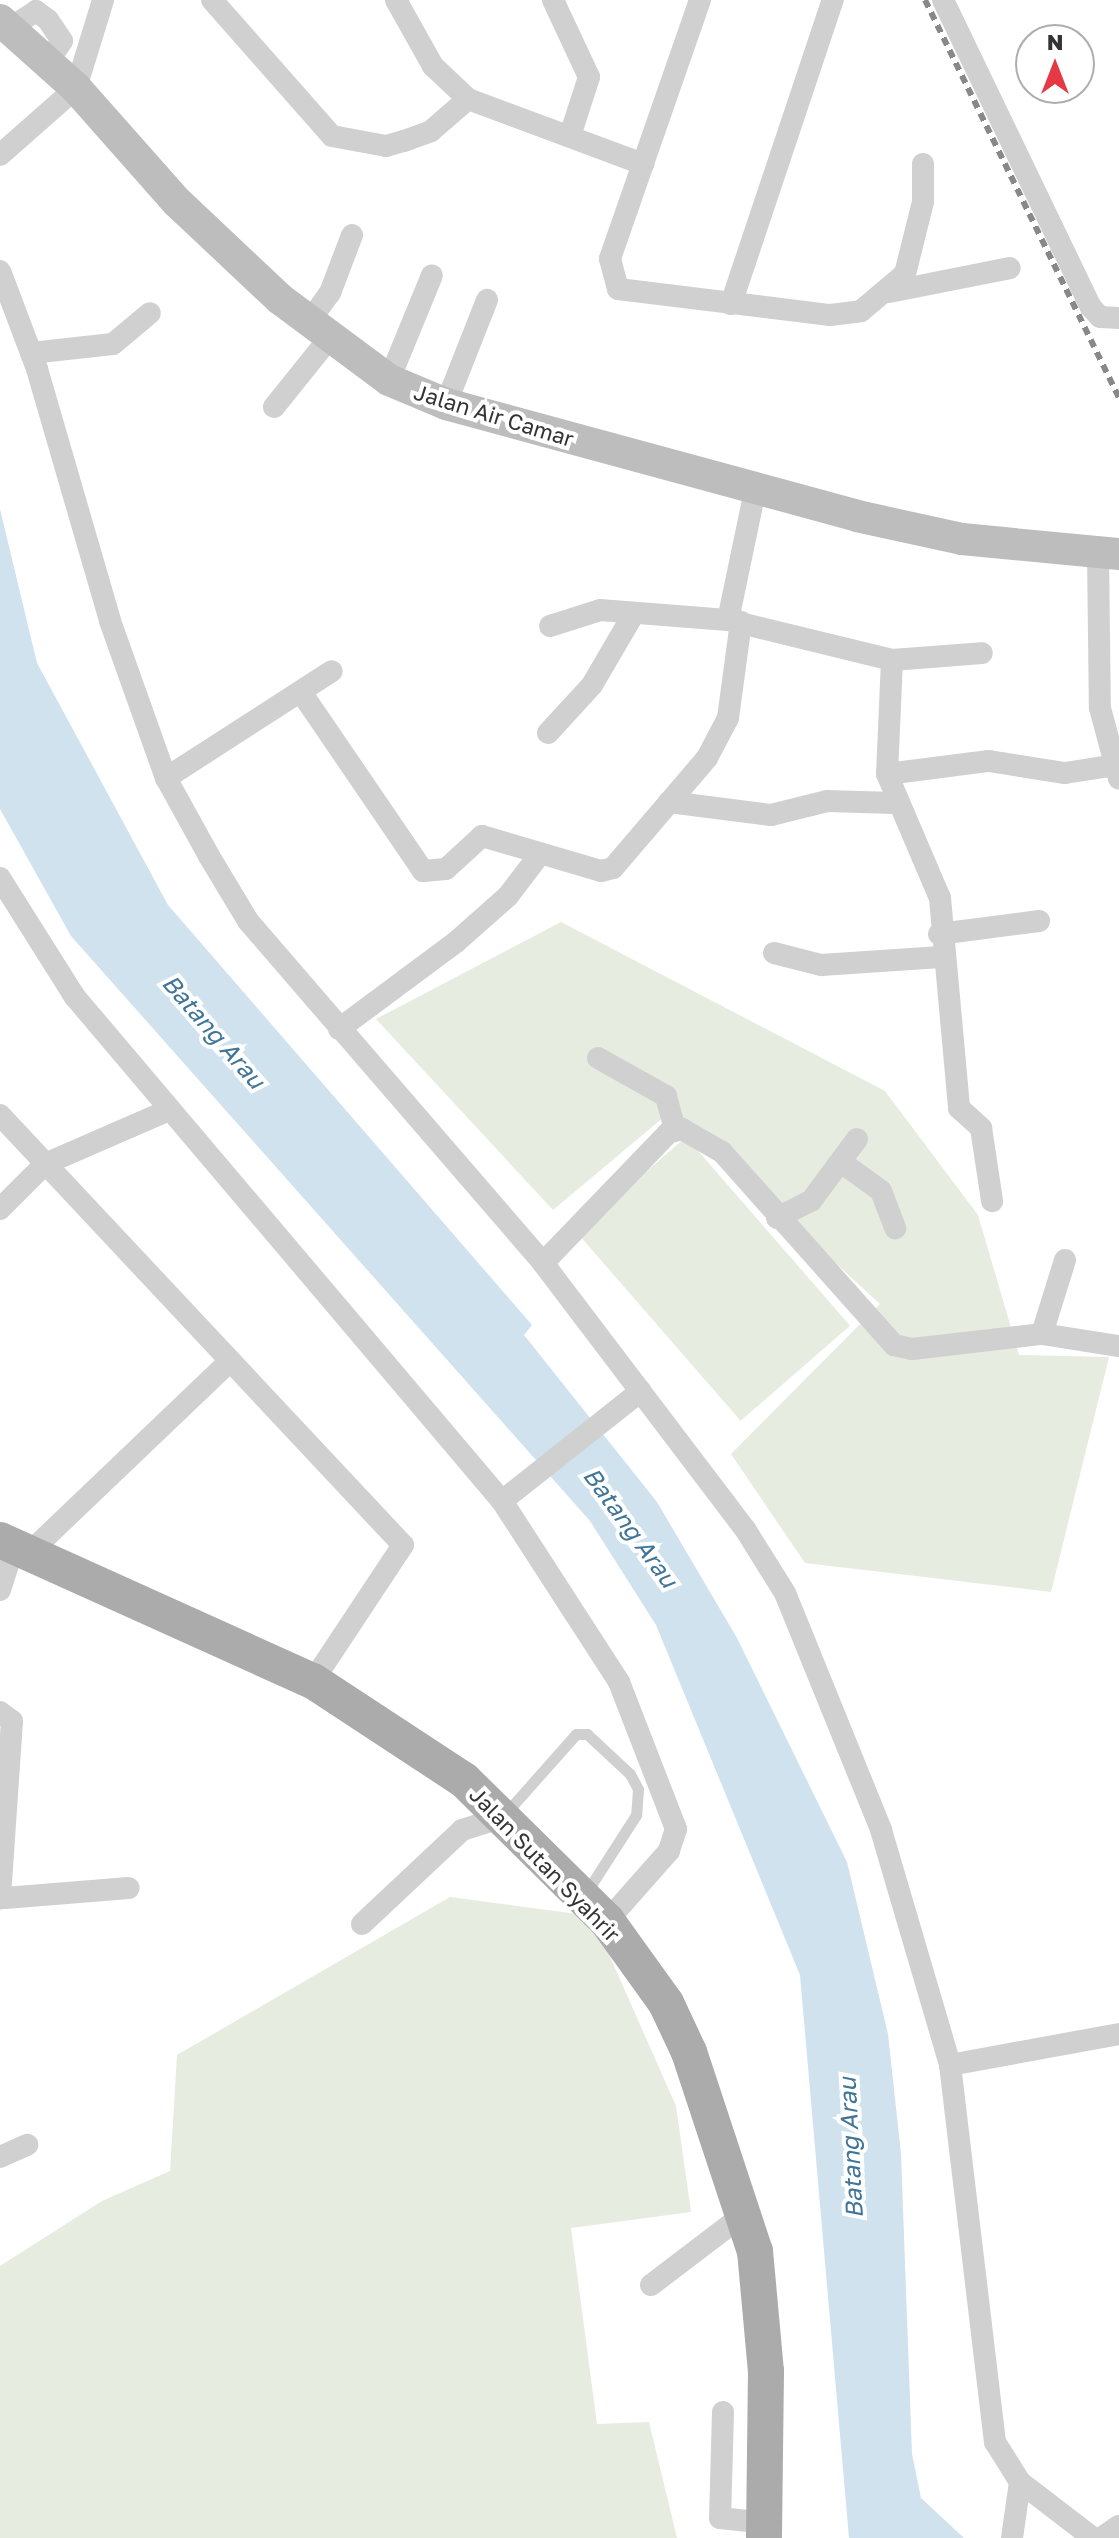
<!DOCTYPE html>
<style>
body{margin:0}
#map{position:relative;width:1119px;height:2538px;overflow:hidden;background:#fff;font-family:"Golos Text",sans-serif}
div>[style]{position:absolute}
.green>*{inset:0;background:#e6ecdf;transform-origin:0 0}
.water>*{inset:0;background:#cfe2ee}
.lane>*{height:11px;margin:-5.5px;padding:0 5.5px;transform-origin:5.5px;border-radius:5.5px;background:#d0d0d0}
.street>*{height:22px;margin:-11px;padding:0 11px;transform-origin:11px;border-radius:11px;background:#d0d0d0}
.secondary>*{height:32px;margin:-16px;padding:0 16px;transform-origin:16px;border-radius:16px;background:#bdbdbd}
.primary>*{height:36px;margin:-18px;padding:0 18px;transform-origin:18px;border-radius:18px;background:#ababab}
.rail>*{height:6px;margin-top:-3px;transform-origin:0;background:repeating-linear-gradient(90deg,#888 0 8px,transparent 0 14px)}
span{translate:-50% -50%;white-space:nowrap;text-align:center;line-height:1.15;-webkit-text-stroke:8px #fff;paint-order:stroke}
.street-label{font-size:22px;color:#333}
.water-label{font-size:24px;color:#3f7597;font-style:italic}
.north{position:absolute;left:1015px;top:24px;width:80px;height:80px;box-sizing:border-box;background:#fff;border:2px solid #adadad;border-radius:50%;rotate:0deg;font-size:22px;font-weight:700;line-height:32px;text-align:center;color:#333}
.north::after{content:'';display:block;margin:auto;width:28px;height:36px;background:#e63946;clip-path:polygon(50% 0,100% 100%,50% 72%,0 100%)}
</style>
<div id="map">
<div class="green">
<div style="clip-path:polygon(561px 922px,885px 1091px,978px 1215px,1019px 1355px,1109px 1357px,1051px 1592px,805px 1563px,731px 1454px,880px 1304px,671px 1111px,553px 1210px,376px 1019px)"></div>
<div style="left:686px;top:1137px;width:250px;height:145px;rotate:49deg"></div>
<div style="clip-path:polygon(450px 1897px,592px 1916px,676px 2106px,691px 2212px,571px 2228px,597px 2424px,649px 2422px,677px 2538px,0 2538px,0 2266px,102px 2201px,170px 2171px,177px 2055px)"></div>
</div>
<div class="water">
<div style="clip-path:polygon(0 509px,37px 663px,168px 905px,532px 1325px,524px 1335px,657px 1502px,737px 1638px,847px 1862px,888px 2034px,901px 2154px,912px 2454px,921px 2498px,964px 2538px,849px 2538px,800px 1975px,656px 1625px,590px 1521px,71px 936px,0 809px)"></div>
</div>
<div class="lane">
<div style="left:505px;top:1814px;width:107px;rotate:-48.4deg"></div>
<div style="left:576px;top:1734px;width:11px"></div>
<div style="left:587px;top:1734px;width:59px;rotate:42.9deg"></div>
<div style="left:630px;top:1774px;width:17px;rotate:62deg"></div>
<div style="left:638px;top:1789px;width:26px;rotate:94deg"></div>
<div style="left:636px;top:1815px;width:93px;rotate:122.7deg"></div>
</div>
<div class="street">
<div style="left:212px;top:0;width:181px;rotate:48.6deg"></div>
<div style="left:332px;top:136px;width:55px;rotate:10.5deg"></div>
<div style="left:386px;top:146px;width:19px;rotate:-16deg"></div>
<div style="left:404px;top:141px;width:29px;rotate:-20deg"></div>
<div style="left:431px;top:131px;width:49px;rotate:-40.9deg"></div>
<div style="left:468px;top:99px;width:187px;rotate:20.4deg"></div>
<div style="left:396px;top:0;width:76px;rotate:60.7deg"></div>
<div style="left:433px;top:66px;width:48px;rotate:43.3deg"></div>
<div style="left:553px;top:0;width:85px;rotate:64.9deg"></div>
<div style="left:589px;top:77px;width:62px;rotate:107.9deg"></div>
<div style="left:700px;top:0;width:274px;rotate:109.2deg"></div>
<div style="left:610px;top:259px;width:31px;rotate:75deg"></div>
<div style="left:618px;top:289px;width:214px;rotate:7deg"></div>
<div style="left:830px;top:315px;width:31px;rotate:-7deg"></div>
<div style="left:861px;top:311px;width:57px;rotate:-40.1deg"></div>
<div style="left:905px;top:274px;width:74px;rotate:-76deg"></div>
<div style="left:923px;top:202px;width:38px;rotate:-90deg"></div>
<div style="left:943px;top:0;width:341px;rotate:64.3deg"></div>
<div style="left:1091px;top:307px;width:13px;rotate:48deg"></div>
<div style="left:1100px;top:317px;width:19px;rotate:3deg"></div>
<div style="left:10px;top:28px;width:31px;rotate:-33deg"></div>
<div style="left:36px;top:11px;width:15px;rotate:37deg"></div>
<div style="left:48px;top:20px;width:25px;rotate:56deg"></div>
<div style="left:62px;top:41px;width:25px;rotate:124deg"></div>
<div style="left:0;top:155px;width:101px;rotate:-41.4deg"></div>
<div style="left:76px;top:88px;width:92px;rotate:-72.9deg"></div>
<div style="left:0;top:271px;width:105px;rotate:69.3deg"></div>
<div style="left:37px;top:369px;width:262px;rotate:73.8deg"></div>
<div style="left:110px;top:621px;width:167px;rotate:70.4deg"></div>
<div style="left:166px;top:778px;width:89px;rotate:61.1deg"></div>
<div style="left:209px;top:856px;width:76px;rotate:59deg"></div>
<div style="left:248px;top:921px;width:452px;rotate:49.2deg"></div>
<div style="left:543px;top:1263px;width:334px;rotate:52.8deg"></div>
<div style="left:745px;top:1529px;width:75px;rotate:58deg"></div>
<div style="left:785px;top:1593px;width:256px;rotate:67.9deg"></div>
<div style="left:881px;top:1830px;width:245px;rotate:73.6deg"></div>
<div style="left:950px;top:2065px;width:380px;rotate:83.2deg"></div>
<div style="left:995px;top:2442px;width:47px;rotate:58deg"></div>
<div style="left:1020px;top:2482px;width:92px;rotate:37.5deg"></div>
<div style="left:889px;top:292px;width:123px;rotate:-11.2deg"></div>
<div style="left:731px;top:304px;width:321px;rotate:-71.5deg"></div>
<div style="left:308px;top:323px;width:37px;rotate:-54deg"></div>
<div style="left:330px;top:293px;width:62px;rotate:-69.2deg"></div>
<div style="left:31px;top:353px;width:82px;rotate:-6.3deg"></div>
<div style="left:113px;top:344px;width:48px;rotate:-40deg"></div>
<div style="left:389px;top:380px;width:113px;rotate:-67.7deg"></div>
<div style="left:446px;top:404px;width:112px;rotate:-68.5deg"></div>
<div style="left:274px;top:407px;width:85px;rotate:-51.2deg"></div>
<div style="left:1098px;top:554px;width:154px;rotate:89.3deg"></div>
<div style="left:1100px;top:708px;width:73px;rotate:75deg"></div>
<div style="left:728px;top:620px;width:132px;rotate:-78.2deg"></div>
<div style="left:550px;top:626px;width:52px;rotate:-17.7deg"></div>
<div style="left:600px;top:610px;width:128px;rotate:4.5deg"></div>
<div style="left:728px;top:620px;width:169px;rotate:13.7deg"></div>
<div style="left:892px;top:660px;width:114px;rotate:92.5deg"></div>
<div style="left:887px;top:774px;width:135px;rotate:66.9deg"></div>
<div style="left:940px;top:898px;width:211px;rotate:84.8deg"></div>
<div style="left:959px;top:1108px;width:30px;rotate:42deg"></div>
<div style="left:981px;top:1128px;width:74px;rotate:81.4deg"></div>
<div style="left:892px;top:660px;width:90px;rotate:-4.4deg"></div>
<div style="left:303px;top:695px;width:213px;rotate:55.7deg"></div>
<div style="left:423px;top:871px;width:23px;rotate:-5deg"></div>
<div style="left:446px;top:869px;width:49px;rotate:-42.5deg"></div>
<div style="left:482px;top:836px;width:124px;rotate:16.4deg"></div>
<div style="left:601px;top:871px;width:12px;rotate:-14deg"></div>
<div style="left:613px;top:868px;width:145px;rotate:-49.5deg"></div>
<div style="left:707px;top:758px;width:45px;rotate:-62.3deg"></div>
<div style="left:728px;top:718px;width:97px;rotate:-82.3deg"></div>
<div style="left:548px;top:733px;width:65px;rotate:-47.5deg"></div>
<div style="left:592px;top:685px;width:83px;rotate:-59.7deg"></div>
<div style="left:887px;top:774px;width:103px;rotate:-7.3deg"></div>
<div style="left:989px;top:761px;width:77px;rotate:9deg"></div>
<div style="left:1065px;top:773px;width:46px;rotate:-8.8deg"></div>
<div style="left:166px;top:778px;width:197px;rotate:-32.8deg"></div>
<div style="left:669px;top:802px;width:103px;rotate:7.3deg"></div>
<div style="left:771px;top:815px;width:58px;rotate:-14deg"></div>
<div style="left:827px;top:801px;width:67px;rotate:1.7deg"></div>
<div style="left:0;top:878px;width:141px;rotate:57.8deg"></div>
<div style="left:75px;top:997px;width:661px;rotate:49.73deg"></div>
<div style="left:502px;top:1501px;width:216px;rotate:57.1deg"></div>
<div style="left:619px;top:1682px;width:158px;rotate:68.8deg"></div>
<div style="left:676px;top:1829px;width:23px;rotate:108deg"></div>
<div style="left:669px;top:1851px;width:94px;rotate:131.5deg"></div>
<div style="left:939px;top:934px;width:101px;rotate:-7.4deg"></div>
<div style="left:774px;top:953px;width:49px;rotate:14.3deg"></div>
<div style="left:821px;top:965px;width:120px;rotate:-3.8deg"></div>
<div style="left:339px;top:1029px;width:146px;rotate:-36.6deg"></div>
<div style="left:456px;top:942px;width:69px;rotate:-41.5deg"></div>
<div style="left:508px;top:896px;width:53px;rotate:-52.7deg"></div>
<div style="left:598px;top:1058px;width:78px;rotate:29.2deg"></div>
<div style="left:666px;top:1096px;width:34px;rotate:75deg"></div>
<div style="left:0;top:1115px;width:589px;rotate:46.86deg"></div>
<div style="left:403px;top:1545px;width:163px;rotate:123.5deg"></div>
<div style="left:841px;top:1162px;width:49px;rotate:35.9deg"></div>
<div style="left:881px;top:1191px;width:40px;rotate:69deg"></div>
<div style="left:0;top:1209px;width:64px;rotate:-45deg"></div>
<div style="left:45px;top:1164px;width:135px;rotate:-23.5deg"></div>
<div style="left:777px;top:1218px;width:38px;rotate:-27deg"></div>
<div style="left:811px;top:1201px;width:77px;rotate:-53.4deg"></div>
<div style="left:1065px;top:1260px;width:77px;rotate:107.3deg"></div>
<div style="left:1042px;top:1334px;width:78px;rotate:8.9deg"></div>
<div style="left:543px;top:1263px;width:180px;rotate:-46.1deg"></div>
<div style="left:668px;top:1133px;width:15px;rotate:-16deg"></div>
<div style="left:682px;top:1129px;width:46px;rotate:29.9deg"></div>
<div style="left:722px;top:1152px;width:259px;rotate:48.3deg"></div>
<div style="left:894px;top:1345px;width:18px;rotate:13deg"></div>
<div style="left:912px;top:1349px;width:131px;rotate:-6.6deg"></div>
<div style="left:502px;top:1501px;width:177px;rotate:-38.4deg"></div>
<div style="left:29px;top:1553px;width:278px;rotate:-43.7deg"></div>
<div style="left:0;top:1590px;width:46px;rotate:-72.3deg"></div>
<div style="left:0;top:1712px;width:15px;rotate:37deg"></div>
<div style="left:12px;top:1721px;width:178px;rotate:93.9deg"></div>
<div style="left:5px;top:1898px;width:124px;rotate:-4.6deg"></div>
<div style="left:362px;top:1924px;width:137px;rotate:-43.2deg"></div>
<div style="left:462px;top:1830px;width:43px;rotate:-17.6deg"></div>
<div style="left:950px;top:2065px;width:172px;rotate:-10.4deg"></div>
<div style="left:0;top:2157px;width:30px;rotate:-24deg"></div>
<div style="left:651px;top:2285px;width:116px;rotate:-37.3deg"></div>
<div style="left:723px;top:2412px;width:106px;rotate:91.6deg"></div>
<div style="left:720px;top:2518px;width:45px;rotate:6.3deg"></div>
<div style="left:1012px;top:2538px;width:57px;rotate:-81.9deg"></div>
<div style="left:1101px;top:2538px;width:22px;rotate:-34deg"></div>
</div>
<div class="secondary">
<div style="left:0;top:20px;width:102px;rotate:41.8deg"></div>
<div style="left:76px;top:88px;width:152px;rotate:48.5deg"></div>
<div style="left:177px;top:202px;width:141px;rotate:43.3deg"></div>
<div style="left:280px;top:299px;width:136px;rotate:36.6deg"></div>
<div style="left:389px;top:380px;width:62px;rotate:22.8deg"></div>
<div style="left:446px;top:404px;width:426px;rotate:15.2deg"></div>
<div style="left:857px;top:516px;width:107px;rotate:12.4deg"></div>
<div style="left:962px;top:539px;width:158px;rotate:5.5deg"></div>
</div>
<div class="primary">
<div style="left:0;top:1540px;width:343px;rotate:24.3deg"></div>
<div style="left:313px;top:1681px;width:181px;rotate:33.3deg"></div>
<div style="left:464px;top:1780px;width:201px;rotate:44.6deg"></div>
<div style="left:607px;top:1921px;width:101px;rotate:54.3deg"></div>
<div style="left:666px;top:2003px;width:54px;rotate:64.9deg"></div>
<div style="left:689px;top:2052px;width:210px;rotate:71.7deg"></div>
<div style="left:755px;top:2251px;width:121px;rotate:84.8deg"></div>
<div style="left:766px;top:2371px;width:167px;rotate:90.7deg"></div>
</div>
<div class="rail">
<div style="left:925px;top:0;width:442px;rotate:64deg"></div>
</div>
<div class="street-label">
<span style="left:494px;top:415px;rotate:17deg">Jalan Air Camar</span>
<span style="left:545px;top:1864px;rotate:46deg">Jalan Sutan Syahrir</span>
</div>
<div class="water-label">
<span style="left:214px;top:1031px;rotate:49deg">Batang Arau</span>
<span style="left:631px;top:1527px;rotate:54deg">Batang Arau</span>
<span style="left:850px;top:2148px;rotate:-93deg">Batang Arau</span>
</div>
<div class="north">N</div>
</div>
